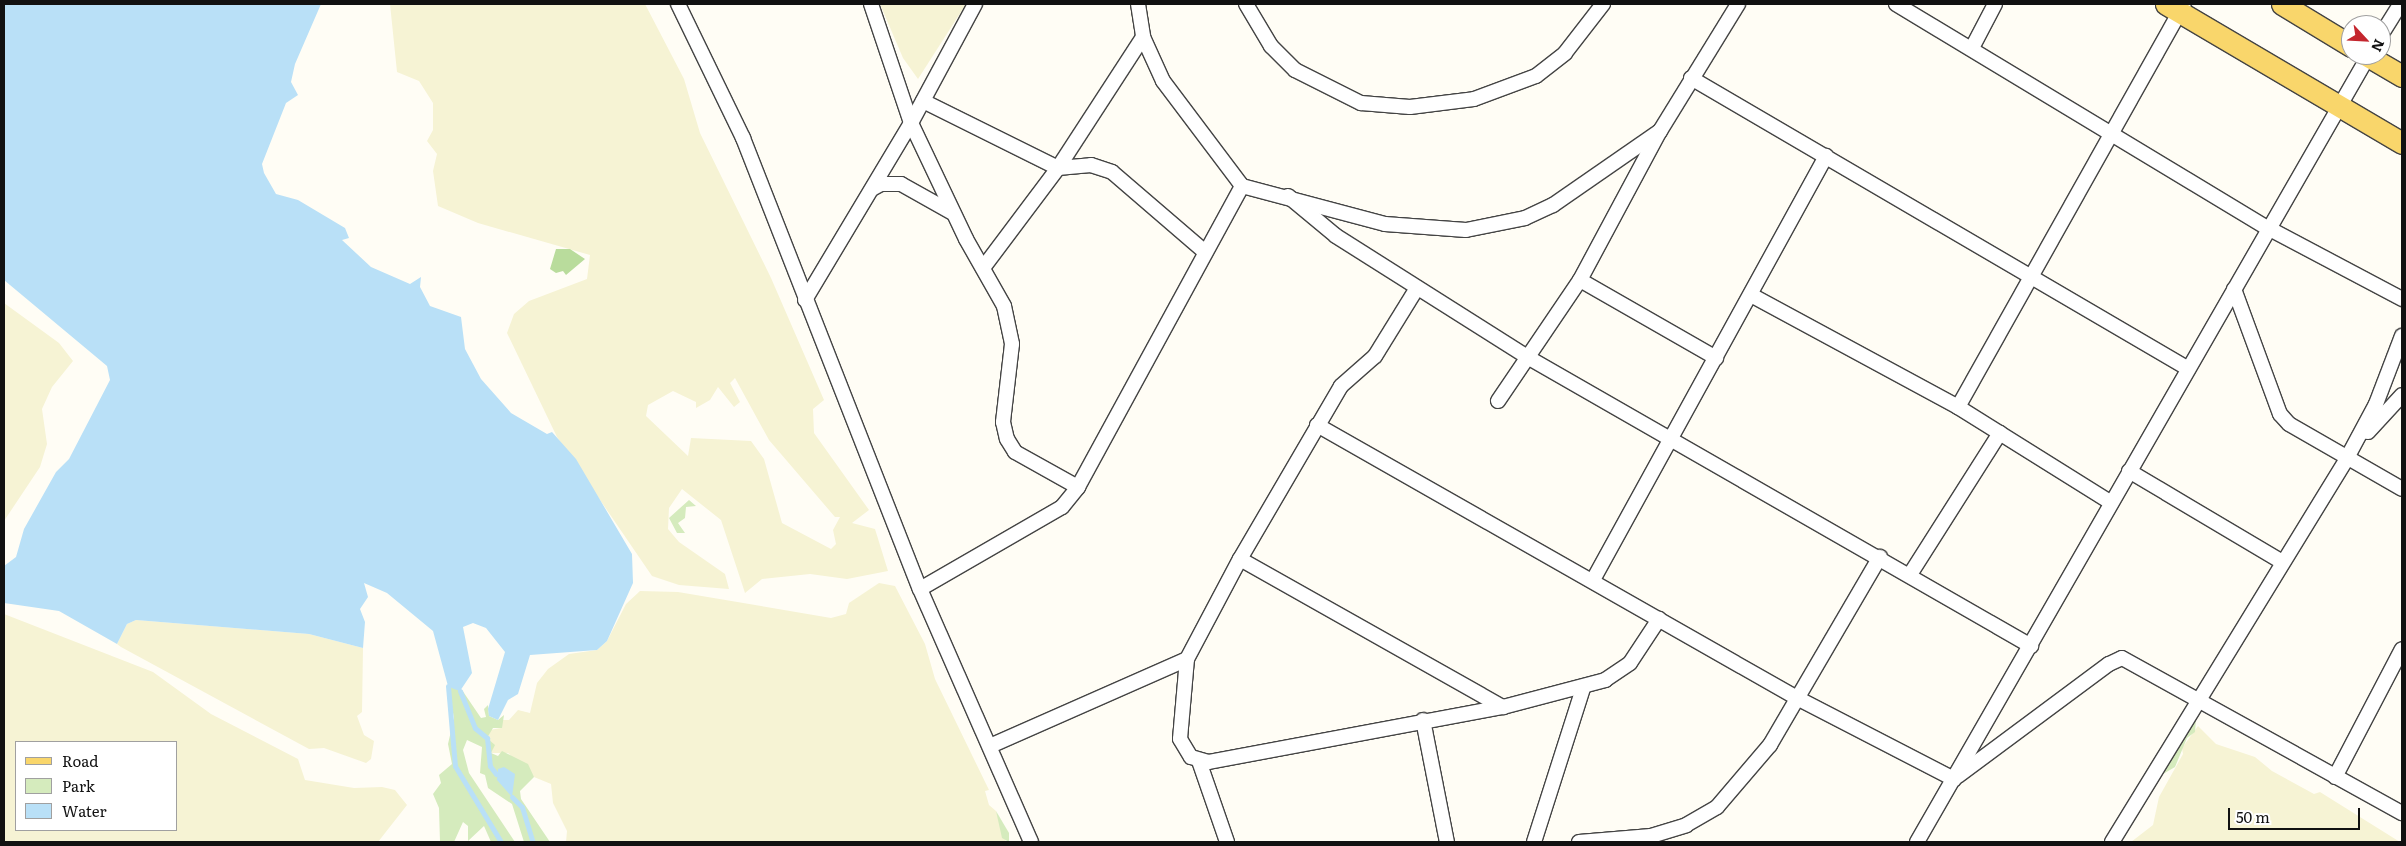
<!DOCTYPE html>
<style>
body{margin:0}
#map{position:relative;width:2406px;height:846px;overflow:hidden;background:#fffdf5;font-family:Literata,serif}
div>[style]{position:absolute}
.farmland>*{inset:0;background:#f6f3d4}
.green>*{inset:0;background:#d5ebbd}
.forest>*{inset:0;background:#b9dc9c}
.water>*{inset:0;background:#b9e0f7}
.stream>*{height:5px;margin:-2.5px;padding:0 2.5px;transform-origin:2.5px;border-radius:2.5px;background:#b9e0f7}
.roads{filter:drop-shadow(1px 0 #444) drop-shadow(-1px 0 #444) drop-shadow(0 1px #444) drop-shadow(0 -1px #444)}
.minor>*{height:14px;margin:-7px;padding:0 7px;transform-origin:7px;border-radius:7px;background:#fff}
.primary>*{height:21px;margin:-10.5px;padding:0 10.5px;transform-origin:10.5px;border-radius:10.5px;background:#f9d66b}
span{translate:-50% -50%;white-space:nowrap;text-align:center;line-height:1.15;-webkit-text-stroke:5px #fff;paint-order:stroke}
.frame{position:absolute;inset:0;border:5px solid #111;pointer-events:none}
.legend{position:absolute;left:15px;top:741px;width:162px;height:90px;box-sizing:border-box;background:#fff;border:1px solid #a0a0a0;margin:0;padding:6px 9px;list-style:none;font-size:15px;color:#111}
.legend li{display:flex;align-items:center;gap:10px;height:25px}
.legend b{width:25px;border:1px solid #a0a0a0}
.north{position:absolute;left:2341px;top:15px;width:50px;height:50px;box-sizing:border-box;background:#fff;border:1px solid #a0a0a0;border-radius:50%;rotate:115deg;font-size:14px;font-weight:700;line-height:20px;text-align:center;color:#111}
.north::after{content:'';display:block;margin:auto;width:18px;height:22px;background:#c4262e;clip-path:polygon(50% 0,100% 100%,50% 72%,0 100%)}
.scale{position:absolute;left:2228px;top:808px;width:132px;height:22px;box-sizing:border-box;border:2px solid #111;border-top:0;padding-left:6px;font-size:15px;line-height:18px;white-space:nowrap;color:#111;-webkit-text-stroke:4px #fff;paint-order:stroke}
</style>
<div id="map">
<div class="farmland">
<div style="clip-path:polygon(evenodd,390px 4px,645px 4px,684px 79px,700px 133px,771px 278px,824px 400px,813px 409px,814px 433px,869px 510px,852px 523px,875px 529px,888px 571px,847px 579px,810px 574px,762px 579px,745px 593px,721px 520px,682px 489px,669px 508px,668px 529px,679px 542px,725px 574px,729px 589px,679px 585px,652px 576px,557px 437px,507px 333px,514px 314px,529px 301px,587px 279px,590px 255px,478px 223px,438px 206px,433px 171px,437px 154px,427px 141px,433px 130px,433px 103px,419px 81px,397px 72px,390px 4px,735px 378px,769px 440px,835px 517px,840px 517px,833px 530px,836px 544px,831px 549px,782px 523px,764px 459px,751px 441px,691px 438px,688px 456px,646px 416px,648px 405px,673px 391px,696px 402px,696px 408px,710px 400px,718px 387px,734px 407px,740px 402px,730px 383px,735px 378px)"></div>
<div style="clip-path:polygon(880px 4px,966px 4px,918px 79px,903px 58px)"></div>
<div style="clip-path:polygon(4px 303px,59px 343px,73px 361px,52px 387px,42px 409px,47px 444px,40px 467px,4px 521px)"></div>
<div style="clip-path:polygon(879px 583px,895px 586px,925px 644px,935px 679px,989px 790px,985px 791px,989px 805px,996px 811px,1006px 842px,566px 842px,567px 831px,553px 803px,551px 784px,534px 777px,508px 753px,491px 753px,494px 745px,487px 738px,490px 730px,501px 728px,502px 720px,509px 720px,518px 710px,530px 713px,537px 683px,548px 669px,569px 654px,597px 650px,607px 641px,626px 604px,640px 591px,678px 592px,831px 618px,846px 614px,849px 603px)"></div>
<div style="clip-path:polygon(evenodd,4px 614px,153px 672px,211px 714px,298px 759px,305px 780px,354px 788px,382px 787px,395px 790px,407px 805px,378px 842px,4px 842px,4px 614px,16px 742px,176px 742px,176px 830px,16px 830px,16px 742px)"></div>
<div style="clip-path:polygon(136px 620px,309px 634px,363px 648px,362px 712px,357px 716px,364px 735px,374px 741px,371px 759px,366px 763px,324px 748px,309px 749px,121px 647px,117px 644px,127px 624px)"></div>
<div style="clip-path:polygon(2198px 726px,2216px 744px,2255px 757px,2272px 771px,2314px 794px,2320px 792px,2400px 842px,2131px 842px,2153px 825px,2159px 797px,2183px 754px,2182px 748px)"></div>
</div>
<div class="green">
<div style="clip-path:polygon(689px 500px,696px 506px,686px 507px,685px 518px,678px 523px,685px 533px,677px 533px,669px 518px)"></div>
<div style="clip-path:polygon(448px 686px,462px 690px,481px 718px,486px 717px,484px 709px,488px 705px,489px 716px,498px 720px,504px 715px,502px 728px,493px 728px,487px 738px,495px 745px,491px 753px,498px 756px,502px 751px,528px 764px,534px 777px,520px 791px,521px 799px,550px 842px,524px 842px,512px 804px,488px 788px,485px 775px,480px 773px,482px 747px,467px 740px,463px 750px,469px 773px,515px 842px,491px 842px,484px 826px,468px 841px,468px 826px,463px 822px,454px 842px,440px 842px,439px 808px,433px 794px,441px 783px,439px 775px,452px 764px,448px 744px,454px 718px)"></div>
<div style="clip-path:polygon(2196px 719px,2195px 732px,2187px 738px,2175px 767px,2163px 774px)"></div>
<div style="clip-path:polygon(996px 811px,1009px 833px,1009px 842px,1002px 838px)"></div>
</div>
<div class="forest">
<div style="clip-path:polygon(556px 249px,570px 249px,585px 259px,566px 275px,563px 271px,556px 273px,550px 269px)"></div>
</div>
<div class="water">
<div style="clip-path:polygon(4px 4px,321px 4px,295px 64px,291px 82px,298px 95px,286px 103px,262px 164px,264px 173px,276px 194px,298px 200px,345px 228px,349px 238px,342px 240px,371px 267px,410px 284px,421px 277px,420px 287px,430px 306px,461px 317px,465px 349px,481px 379px,511px 413px,547px 434px,552px 432px,576px 459px,632px 554px,633px 583px,607px 641px,597px 650px,530px 655px,518px 694px,508px 700px,498px 720px,489px 716px,488px 709px,505px 652px,486px 628px,473px 623px,463px 627px,472px 673px,460px 691px,454px 689px,448px 686px,433px 631px,387px 593px,364px 583px,368px 597px,360px 609px,365px 622px,363px 648px,309px 634px,136px 620px,127px 624px,117px 644px,59px 611px,4px 603px,4px 566px,16px 557px,24px 529px,56px 472px,69px 459px,110px 380px,107px 366px,4px 280px)"></div>
<div style="clip-path:polygon(504px 767px,515px 774px,512px 797px,497px 780px,498px 769px)"></div>
</div>
<div class="stream">
<div style="left:448px;top:686px;width:80px;rotate:85deg"></div>
<div style="left:455px;top:766px;width:89px;rotate:58.8deg"></div>
<div style="left:460px;top:691px;width:40px;rotate:68deg"></div>
<div style="left:475px;top:728px;width:16px;rotate:40deg"></div>
<div style="left:487px;top:738px;width:28px;rotate:84deg"></div>
<div style="left:490px;top:766px;width:10px;rotate:53deg"></div>
<div style="left:512px;top:797px;width:14px;rotate:45deg"></div>
<div style="left:522px;top:807px;width:37px;rotate:73deg"></div>
</div>
<div class="roads">
<div class="minor">
<div style="left:678px;top:4px;width:149px;rotate:64.1deg"></div>
<div style="left:743px;top:138px;width:484px;rotate:68.6deg"></div>
<div style="left:920px;top:589px;width:276px;rotate:66.3deg"></div>
<div style="left:871px;top:4px;width:126px;rotate:71.4deg"></div>
<div style="left:911px;top:123px;width:128px;rotate:64.6deg"></div>
<div style="left:966px;top:239px;width:77px;rotate:60.4deg"></div>
<div style="left:1004px;top:306px;width:39px;rotate:78deg"></div>
<div style="left:1012px;top:344px;width:79px;rotate:96.6deg"></div>
<div style="left:1003px;top:422px;width:17px;rotate:77deg"></div>
<div style="left:1007px;top:439px;width:15px;rotate:58deg"></div>
<div style="left:1015px;top:452px;width:72px;rotate:29.1deg"></div>
<div style="left:1138px;top:4px;width:33px;rotate:81deg"></div>
<div style="left:1143px;top:37px;width:48px;rotate:65.6deg"></div>
<div style="left:1163px;top:81px;width:131px;rotate:53deg"></div>
<div style="left:1242px;top:186px;width:148px;rotate:14.9deg"></div>
<div style="left:1385px;top:224px;width:81px;rotate:4.2deg"></div>
<div style="left:1466px;top:230px;width:60px;rotate:-11.5deg"></div>
<div style="left:1525px;top:218px;width:31px;rotate:-25deg"></div>
<div style="left:1553px;top:205px;width:130px;rotate:-34.7deg"></div>
<div style="left:1246px;top:4px;width:49px;rotate:59.2deg"></div>
<div style="left:1271px;top:46px;width:34px;rotate:45deg"></div>
<div style="left:1295px;top:70px;width:74px;rotate:26.6deg"></div>
<div style="left:1361px;top:103px;width:49px;rotate:4.7deg"></div>
<div style="left:1410px;top:107px;width:64px;rotate:-7.1deg"></div>
<div style="left:1474px;top:99px;width:66px;rotate:-20.4deg"></div>
<div style="left:1536px;top:76px;width:37px;rotate:-38deg"></div>
<div style="left:1565px;top:53px;width:62px;rotate:-52.2deg"></div>
<div style="left:1896px;top:4px;width:434px;rotate:31.1deg"></div>
<div style="left:2268px;top:228px;width:152px;rotate:27.9deg"></div>
<div style="left:2381px;top:35px;width:36px;rotate:-58deg"></div>
<div style="left:1972px;top:48px;width:50px;rotate:-62.4deg"></div>
<div style="left:1691px;top:78px;width:575px;rotate:30.31deg"></div>
<div style="left:923px;top:101px;width:151px;rotate:26.4deg"></div>
<div style="left:1058px;top:168px;width:33px;rotate:-5deg"></div>
<div style="left:1091px;top:165px;width:22px;rotate:18deg"></div>
<div style="left:1112px;top:172px;width:121px;rotate:40.7deg"></div>
<div style="left:872px;top:189px;width:10px;rotate:-29deg"></div>
<div style="left:881px;top:184px;width:20px"></div>
<div style="left:901px;top:184px;width:57px;rotate:29.2deg"></div>
<div style="left:1288px;top:196px;width:62px;rotate:39.8deg"></div>
<div style="left:1336px;top:236px;width:228px;rotate:32.3deg"></div>
<div style="left:1529px;top:358px;width:579px;rotate:29.84deg"></div>
<div style="left:983px;top:268px;width:125px;rotate:-53.1deg"></div>
<div style="left:1058px;top:168px;width:156px;rotate:-57deg"></div>
<div style="left:1580px;top:280px;width:157px;rotate:29.8deg"></div>
<div style="left:2234px;top:289px;width:133px;rotate:69.8deg"></div>
<div style="left:2280px;top:414px;width:13px;rotate:48deg"></div>
<div style="left:2289px;top:424px;width:130px;rotate:29.9deg"></div>
<div style="left:1751px;top:295px;width:235px;rotate:28.4deg"></div>
<div style="left:1958px;top:407px;width:179px;rotate:32deg"></div>
<div style="left:805px;top:300px;width:206px;rotate:-59.1deg"></div>
<div style="left:911px;top:123px;width:135px;rotate:-61.7deg"></div>
<div style="left:1498px;top:401px;width:146px;rotate:-55.9deg"></div>
<div style="left:1580px;top:280px;width:169px;rotate:-61.8deg"></div>
<div style="left:1660px;top:131px;width:149px;rotate:-58.4deg"></div>
<div style="left:1958px;top:407px;width:461px;rotate:-60.7deg"></div>
<div style="left:1317px;top:425px;width:552px;rotate:29.63deg"></div>
<div style="left:1797px;top:698px;width:177px;rotate:27.3deg"></div>
<div style="left:2368px;top:432px;width:50px;rotate:-47.4deg"></div>
<div style="left:2129px;top:471px;width:178px;rotate:30.7deg"></div>
<div style="left:1240px;top:559px;width:302px;rotate:29.4deg"></div>
<div style="left:1503px;top:707px;width:106px;rotate:-14.8deg"></div>
<div style="left:1605px;top:680px;width:30px;rotate:-34deg"></div>
<div style="left:1630px;top:663px;width:53px;rotate:-56.6deg"></div>
<div style="left:1911px;top:573px;width:166px;rotate:-57.6deg"></div>
<div style="left:1593px;top:580px;width:484px;rotate:-61.2deg"></div>
<div style="left:920px;top:589px;width:164px;rotate:-30deg"></div>
<div style="left:1062px;top:507px;width:26px;rotate:-51deg"></div>
<div style="left:1078px;top:487px;width:343px;rotate:-61.4deg"></div>
<div style="left:1187px;top:659px;width:80px;rotate:95deg"></div>
<div style="left:1180px;top:739px;width:21px;rotate:59deg"></div>
<div style="left:1191px;top:757px;width:18px;rotate:16deg"></div>
<div style="left:1208px;top:762px;width:300px;rotate:-10.6deg"></div>
<div style="left:1423px;top:720px;width:124px;rotate:78.9deg"></div>
<div style="left:990px;top:746px;width:215px;rotate:-23.8deg"></div>
<div style="left:1187px;top:659px;width:113px;rotate:-62.1deg"></div>
<div style="left:1240px;top:559px;width:200px;rotate:-59.7deg"></div>
<div style="left:1341px;top:386px;width:45px;rotate:-41.4deg"></div>
<div style="left:1375px;top:356px;width:80px;rotate:-58.3deg"></div>
<div style="left:1199px;top:761px;width:86px;rotate:70.9deg"></div>
<div style="left:1958px;top:776px;width:188px;rotate:-36.6deg"></div>
<div style="left:2109px;top:664px;width:14px;rotate:-25deg"></div>
<div style="left:2122px;top:658px;width:320px;rotate:29deg"></div>
<div style="left:2335px;top:777px;width:144px;rotate:-62.4deg"></div>
<div style="left:1534px;top:842px;width:162px;rotate:-72.3deg"></div>
<div style="left:1579px;top:842px;width:72px;rotate:-4.8deg"></div>
<div style="left:1651px;top:836px;width:37px;rotate:-17deg"></div>
<div style="left:1686px;top:825px;width:36px;rotate:-30deg"></div>
<div style="left:1717px;top:807px;width:82px;rotate:-49.5deg"></div>
<div style="left:1770px;top:745px;width:218px;rotate:-59.7deg"></div>
<div style="left:1917px;top:842px;width:908px;rotate:-60.13deg"></div>
<div style="left:2112px;top:842px;width:450px;rotate:-58.5deg"></div>
<div style="left:2347px;top:458px;width:61px;rotate:-61.8deg"></div>
<div style="left:2376px;top:404px;width:73px;rotate:-69.1deg"></div>
</div>
<div class="primary">
<div style="left:2166px;top:4px;width:274px;rotate:30.5deg"></div>
<div style="left:2282px;top:4px;width:81px;rotate:31.3deg"></div>
<div style="left:2366px;top:55px;width:42px;rotate:30.3deg"></div>
</div>
</div>
<div class="frame"></div>
<ul class="legend">
<li><b style="height:6px;background:#f9d66b"></b>Road</li>
<li><b style="height:14px;background:#d5ebbd"></b>Park</li>
<li><b style="height:14px;background:#b9e0f7"></b>Water</li>
</ul>
<div class="north">N</div>
<div class="scale">50 m</div>
</div>
